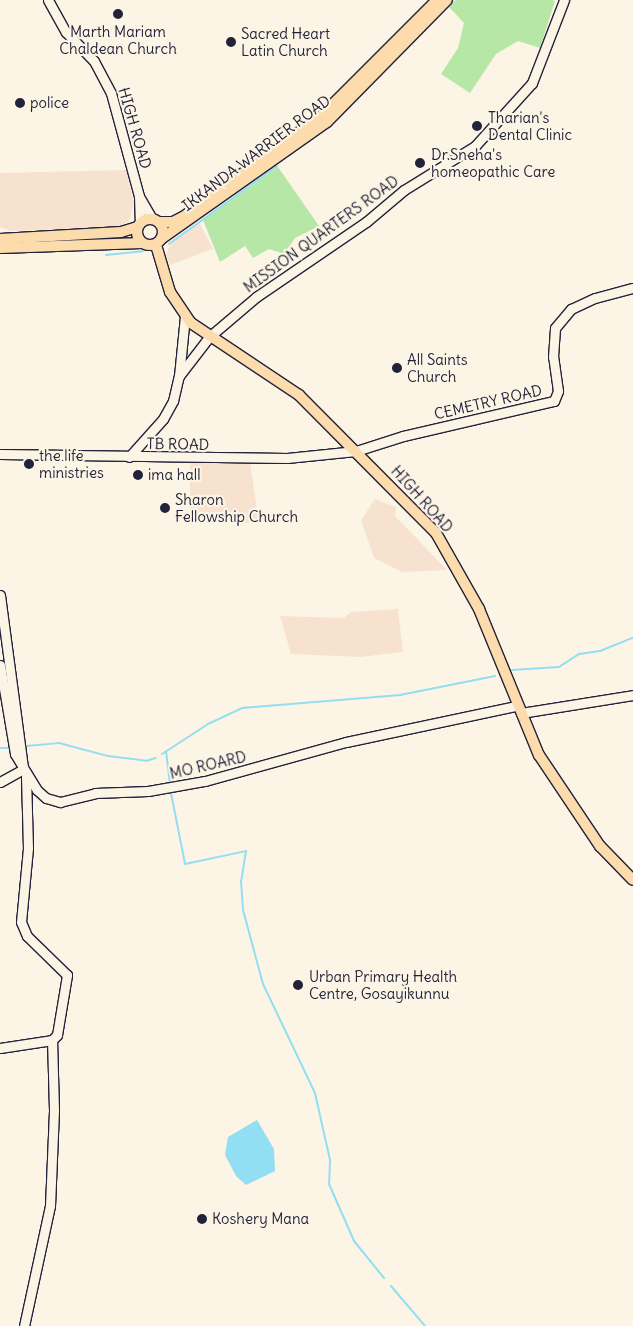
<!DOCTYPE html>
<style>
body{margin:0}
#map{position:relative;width:633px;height:1326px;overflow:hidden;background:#fcf5e5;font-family:Delius,sans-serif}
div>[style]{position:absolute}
.built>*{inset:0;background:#f7e2cf}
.green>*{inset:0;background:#b7e7a6}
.water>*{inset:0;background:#92def2}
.stream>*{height:2px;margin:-1px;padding:0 1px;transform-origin:1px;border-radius:1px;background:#92def2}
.roads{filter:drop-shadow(1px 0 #22223b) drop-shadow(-1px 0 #22223b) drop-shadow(0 1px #22223b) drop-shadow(0 -1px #22223b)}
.secondary>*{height:9px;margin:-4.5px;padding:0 4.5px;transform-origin:4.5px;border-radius:4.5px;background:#fcf5e5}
.primary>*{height:10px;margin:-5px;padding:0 5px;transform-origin:5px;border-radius:5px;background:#fcdcac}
.primary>.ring{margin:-5px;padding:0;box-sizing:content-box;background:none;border:10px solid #fcdcac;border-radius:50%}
.dots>*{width:14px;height:14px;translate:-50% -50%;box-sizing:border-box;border:2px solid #fcf5e5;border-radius:50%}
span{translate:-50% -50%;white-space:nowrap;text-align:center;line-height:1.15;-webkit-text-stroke:4.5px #fcf5e5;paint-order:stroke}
.poi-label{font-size:15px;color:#22223b}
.left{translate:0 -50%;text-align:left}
.street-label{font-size:15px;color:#22223b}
</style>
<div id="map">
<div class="built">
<div style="clip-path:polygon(126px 170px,134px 203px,129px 221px,120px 227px,11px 231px,0 227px,0 173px)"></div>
<div style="clip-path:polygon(199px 222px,213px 249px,170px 265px,166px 255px,172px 240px)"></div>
<div style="clip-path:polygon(250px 462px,259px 524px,190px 518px,190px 463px)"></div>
<div style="clip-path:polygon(375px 499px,396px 507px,395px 516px,447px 570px,402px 572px,374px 558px,361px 520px)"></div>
<div style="clip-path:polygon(398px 609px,403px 652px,360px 657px,291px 654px,280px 616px,344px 618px,351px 612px)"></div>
</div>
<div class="green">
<div style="clip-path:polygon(456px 0,552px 0,555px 1px,540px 48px,518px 41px,496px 54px,470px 93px,441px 74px,458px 48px,464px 23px,449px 7px)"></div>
<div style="clip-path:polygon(278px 167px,319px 226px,295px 238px,284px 254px,269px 249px,253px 258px,245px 246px,220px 262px,203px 220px)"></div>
</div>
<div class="water">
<div style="clip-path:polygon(257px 1120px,274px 1149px,275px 1171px,246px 1185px,236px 1176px,225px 1155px,228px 1137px)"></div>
</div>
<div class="stream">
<div style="left:169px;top:244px;width:133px;rotate:-35.8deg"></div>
<div style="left:106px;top:255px;width:37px;rotate:-6deg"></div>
<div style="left:512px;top:670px;width:47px;rotate:-3.7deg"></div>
<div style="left:559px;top:667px;width:24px;rotate:-33deg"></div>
<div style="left:579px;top:654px;width:21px;rotate:-8deg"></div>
<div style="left:600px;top:651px;width:35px;rotate:-22deg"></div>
<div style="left:26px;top:746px;width:33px;rotate:-5deg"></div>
<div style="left:59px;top:743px;width:51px;rotate:14.9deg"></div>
<div style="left:108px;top:756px;width:38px;rotate:7deg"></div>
<div style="left:146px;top:761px;width:10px;rotate:-17deg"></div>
<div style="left:0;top:748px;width:8px"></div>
<div style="left:166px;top:751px;width:31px;rotate:83deg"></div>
<div style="left:162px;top:754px;width:55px;rotate:-33.1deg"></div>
<div style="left:208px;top:724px;width:38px;rotate:-25deg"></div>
<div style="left:242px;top:708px;width:159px;rotate:-4.7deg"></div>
<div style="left:400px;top:695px;width:97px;rotate:-11.3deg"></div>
<div style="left:171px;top:793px;width:72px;rotate:78.8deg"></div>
<div style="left:185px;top:864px;width:62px;rotate:-12deg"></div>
<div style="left:246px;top:851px;width:30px;rotate:99deg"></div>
<div style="left:241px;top:881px;width:29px;rotate:86deg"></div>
<div style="left:243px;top:910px;width:77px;rotate:74.9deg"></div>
<div style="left:263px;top:984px;width:121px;rotate:64.5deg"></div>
<div style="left:315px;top:1093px;width:69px;rotate:77.4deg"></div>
<div style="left:330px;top:1160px;width:24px;rotate:92deg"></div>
<div style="left:329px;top:1184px;width:62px;rotate:66.3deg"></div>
<div style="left:354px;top:1241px;width:48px;rotate:51deg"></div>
<div style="left:391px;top:1286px;width:52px;rotate:49.6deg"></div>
</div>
<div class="roads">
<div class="secondary">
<div style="left:48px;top:0;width:37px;rotate:61deg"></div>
<div style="left:66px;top:32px;width:40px;rotate:46deg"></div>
<div style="left:94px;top:61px;width:36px;rotate:62deg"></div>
<div style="left:111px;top:93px;width:107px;rotate:74.8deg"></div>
<div style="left:139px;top:196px;width:27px;rotate:88deg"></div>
<div style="left:140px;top:198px;width:24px;rotate:60deg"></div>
<div style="left:179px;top:376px;width:49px;rotate:-52.4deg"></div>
<div style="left:209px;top:337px;width:62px;rotate:-40.4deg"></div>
<div style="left:256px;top:297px;width:133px;rotate:-34.3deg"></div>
<div style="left:366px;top:222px;width:50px;rotate:-40.1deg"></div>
<div style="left:404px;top:190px;width:84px;rotate:-31.8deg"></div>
<div style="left:475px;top:146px;width:85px;rotate:-47.9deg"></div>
<div style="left:532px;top:83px;width:89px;rotate:-68.9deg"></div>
<div style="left:0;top:454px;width:287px;rotate:0.8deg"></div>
<div style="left:287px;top:458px;width:69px;rotate:-5.8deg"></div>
<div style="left:356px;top:451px;width:49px;rotate:-17.7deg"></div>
<div style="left:403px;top:436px;width:155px;rotate:-13.1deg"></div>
<div style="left:554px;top:401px;width:11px;rotate:-68deg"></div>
<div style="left:558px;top:391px;width:34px;rotate:-98deg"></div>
<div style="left:553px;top:357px;width:29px;rotate:-86deg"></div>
<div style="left:555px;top:328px;width:25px;rotate:-50deg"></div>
<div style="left:571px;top:309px;width:26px;rotate:-25deg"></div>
<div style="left:595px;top:298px;width:39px;rotate:-15deg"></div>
<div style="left:129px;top:457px;width:51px;rotate:-48.2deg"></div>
<div style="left:163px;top:419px;width:21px;rotate:-61deg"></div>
<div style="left:173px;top:401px;width:26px;rotate:-77deg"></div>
<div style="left:179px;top:376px;width:60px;rotate:-84.3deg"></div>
<div style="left:0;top:595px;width:174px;rotate:82.4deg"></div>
<div style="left:0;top:665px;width:90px;rotate:80.4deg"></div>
<div style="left:15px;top:754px;width:42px;rotate:58.6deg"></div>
<div style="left:37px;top:790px;width:12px;rotate:42deg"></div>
<div style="left:46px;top:798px;width:15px;rotate:16deg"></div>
<div style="left:60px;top:802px;width:36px;rotate:-14deg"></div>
<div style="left:95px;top:793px;width:53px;rotate:-2.2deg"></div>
<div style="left:148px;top:791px;width:58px;rotate:-10deg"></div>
<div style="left:205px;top:781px;width:146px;rotate:-15.5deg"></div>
<div style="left:346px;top:742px;width:174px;rotate:-12deg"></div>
<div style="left:521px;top:713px;width:113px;rotate:-9.1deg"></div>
<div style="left:0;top:782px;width:25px;rotate:-29deg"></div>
<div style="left:0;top:1048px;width:53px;rotate:-8.7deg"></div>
<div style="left:52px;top:1040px;width:7px;rotate:-45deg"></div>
<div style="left:57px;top:1035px;width:61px;rotate:-80.5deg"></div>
<div style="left:67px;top:975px;width:56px;rotate:-135.7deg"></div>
<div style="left:27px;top:936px;width:15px;rotate:-113deg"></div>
<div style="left:21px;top:922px;width:74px;rotate:-84.6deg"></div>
<div style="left:28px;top:848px;width:72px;rotate:-91.6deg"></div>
<div style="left:24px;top:1326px;width:123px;rotate:-77.8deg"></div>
<div style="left:50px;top:1206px;width:96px;rotate:-87.6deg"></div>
<div style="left:54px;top:1110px;width:70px;rotate:-91.6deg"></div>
</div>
<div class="primary">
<div class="ring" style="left:137px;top:219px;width:16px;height:16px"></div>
<div style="left:159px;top:222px;width:14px"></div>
<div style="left:173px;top:222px;width:11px;rotate:-27deg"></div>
<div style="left:183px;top:217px;width:171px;rotate:-36.2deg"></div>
<div style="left:321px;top:116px;width:164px;rotate:-45deg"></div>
<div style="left:0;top:239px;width:121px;rotate:-3.3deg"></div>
<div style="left:121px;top:232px;width:17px;rotate:-17deg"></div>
<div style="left:161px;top:239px;width:203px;rotate:-35.2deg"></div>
<div style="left:327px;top:122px;width:171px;rotate:-45.5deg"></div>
<div style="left:156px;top:245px;width:49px;rotate:73.4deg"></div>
<div style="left:170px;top:292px;width:37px;rotate:56deg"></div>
<div style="left:191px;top:323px;width:130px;rotate:33.7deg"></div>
<div style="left:299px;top:395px;width:194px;rotate:45.2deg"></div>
<div style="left:436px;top:533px;width:87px;rotate:60.5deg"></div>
<div style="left:479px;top:609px;width:158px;rotate:67.7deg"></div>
<div style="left:539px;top:755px;width:110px;rotate:56.2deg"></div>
<div style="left:600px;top:846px;width:47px;rotate:45.9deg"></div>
<div style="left:0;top:248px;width:142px;rotate:-2deg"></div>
</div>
</div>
<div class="dots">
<div style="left:118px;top:14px;background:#22223b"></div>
<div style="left:231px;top:42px;background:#22223b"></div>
<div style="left:20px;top:103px;background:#22223b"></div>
<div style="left:477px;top:126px;background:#22223b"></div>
<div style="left:420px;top:163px;background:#22223b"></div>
<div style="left:397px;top:368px;background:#22223b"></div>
<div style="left:29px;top:464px;background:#22223b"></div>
<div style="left:138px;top:475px;background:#22223b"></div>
<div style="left:165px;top:508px;background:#22223b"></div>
<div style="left:298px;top:985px;background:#22223b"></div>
<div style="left:202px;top:1219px;background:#22223b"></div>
</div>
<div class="poi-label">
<span style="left:118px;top:40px">Marth Mariam<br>Chaldean Church</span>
<span class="left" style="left:241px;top:42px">Sacred Heart<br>Latin Church</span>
<span class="left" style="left:30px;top:103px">police</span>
<span class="left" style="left:488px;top:126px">Tharian's<br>Dental Clinic</span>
<span class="left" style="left:431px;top:163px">Dr.Sneha's<br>homeopathic Care</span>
<span class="left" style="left:407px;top:368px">All Saints<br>Church</span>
<span class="left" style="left:39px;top:464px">the life<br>ministries</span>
<span class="left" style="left:148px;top:475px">ima hall</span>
<span class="left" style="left:175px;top:508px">Sharon<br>Fellowship Church</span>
<span class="left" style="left:309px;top:985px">Urban Primary Health<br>Centre, Gosayikunnu</span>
<span class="left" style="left:212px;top:1219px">Koshery Mana</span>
</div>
<div class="street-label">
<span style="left:135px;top:128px;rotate:74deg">HIGH ROAD</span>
<span style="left:256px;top:153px;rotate:-37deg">IKKANDA WARRIER ROAD</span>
<span style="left:321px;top:234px;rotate:-36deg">MISSION QUARTERS ROAD</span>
<span style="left:488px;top:402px;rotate:-13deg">CEMETRY ROAD</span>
<span style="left:178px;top:444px;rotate:1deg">TB ROAD</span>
<span style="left:422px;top:499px;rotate:48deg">HIGH ROAD</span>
<span style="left:208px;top:765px;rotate:-13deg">MO ROARD</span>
</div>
</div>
